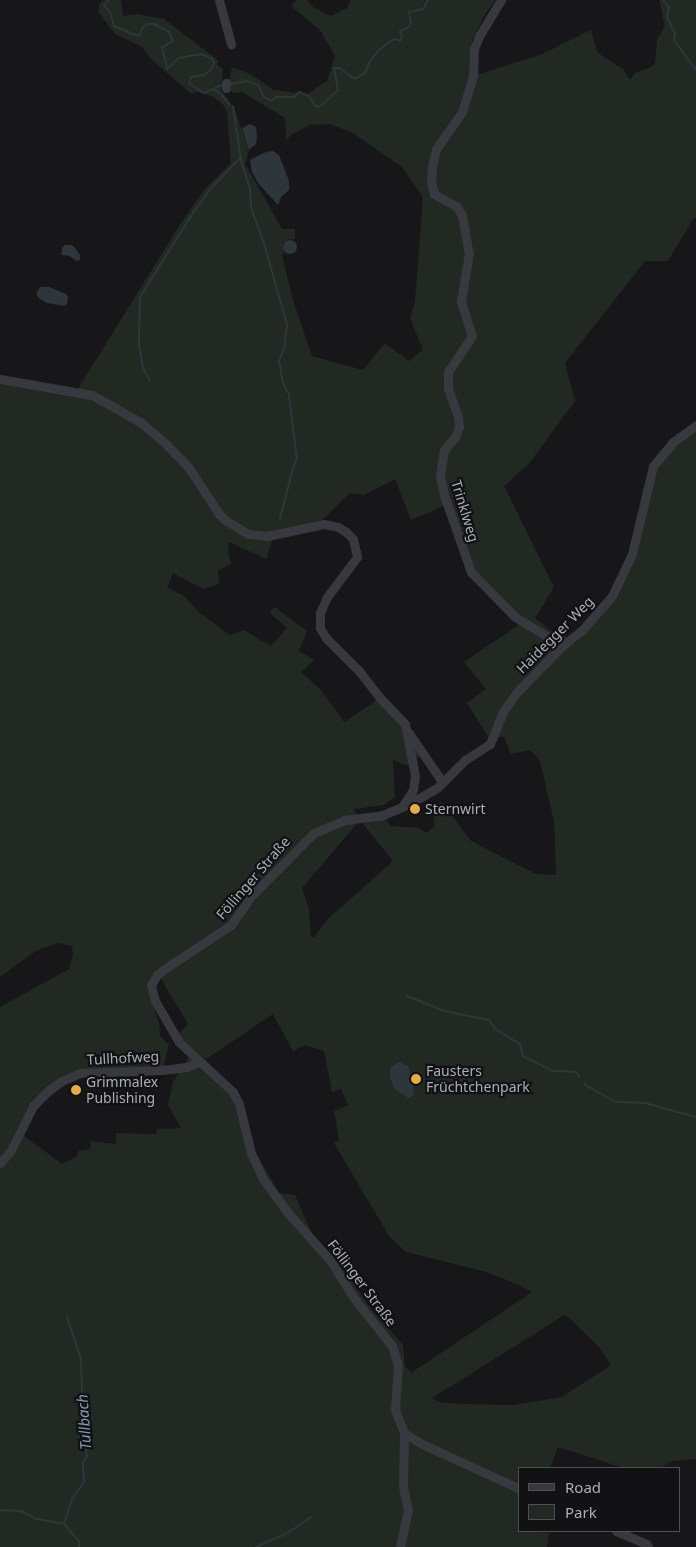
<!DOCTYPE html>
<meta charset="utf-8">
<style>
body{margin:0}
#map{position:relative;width:696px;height:1547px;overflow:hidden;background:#171719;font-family:"Noto Sans",sans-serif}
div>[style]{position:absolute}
.green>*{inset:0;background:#212922}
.water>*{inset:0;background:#2e363c}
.round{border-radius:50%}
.stream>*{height:2px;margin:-1px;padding:0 1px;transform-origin:1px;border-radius:1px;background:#2e363c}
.minor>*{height:9px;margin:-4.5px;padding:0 4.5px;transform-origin:4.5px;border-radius:4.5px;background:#38393e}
.dots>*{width:14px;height:14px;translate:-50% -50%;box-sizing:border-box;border:2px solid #121214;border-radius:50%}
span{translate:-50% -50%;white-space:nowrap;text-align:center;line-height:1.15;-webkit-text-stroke:4.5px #121214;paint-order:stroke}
.street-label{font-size:14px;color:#aaaeb8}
.poi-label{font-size:14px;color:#aaaeb8}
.left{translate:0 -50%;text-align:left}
.water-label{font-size:15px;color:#849bb0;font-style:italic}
.legend{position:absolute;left:518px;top:1467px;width:162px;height:65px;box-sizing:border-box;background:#121214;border:1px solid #4f5056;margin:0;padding:6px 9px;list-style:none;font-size:15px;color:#aaaeb8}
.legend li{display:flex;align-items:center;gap:10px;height:25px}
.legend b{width:25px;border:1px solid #4f5056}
</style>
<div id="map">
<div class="green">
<div style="clip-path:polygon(evenodd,103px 0,121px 0,123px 16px,137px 14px,164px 19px,219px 61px,217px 64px,223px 69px,221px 90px,235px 110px,249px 150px,245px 164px,282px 229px,295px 229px,295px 240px,290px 239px,283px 243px,285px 251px,282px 255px,293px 300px,312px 356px,363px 370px,385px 343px,409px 361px,423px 350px,410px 318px,415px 301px,423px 197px,402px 167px,353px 133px,330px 124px,310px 125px,294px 133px,286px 140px,285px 118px,242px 92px,233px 93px,228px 87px,232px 67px,250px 74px,273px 90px,308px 94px,327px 81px,335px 56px,320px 30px,291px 6px,297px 0,307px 0,313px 7px,331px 16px,347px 8px,351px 0,496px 0,485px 14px,472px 41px,471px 71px,480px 74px,542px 54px,591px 30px,597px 52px,624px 70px,630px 80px,635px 73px,651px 67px,655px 63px,657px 40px,665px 26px,659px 0,696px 0,696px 218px,693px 219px,668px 261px,645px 261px,565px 363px,575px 401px,528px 465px,504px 486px,554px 587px,535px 618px,550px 630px,565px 636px,575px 644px,614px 601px,631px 558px,653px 466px,696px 425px,696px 1459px,672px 1461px,660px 1468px,624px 1468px,558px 1447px,550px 1468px,520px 1468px,520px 1531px,549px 1533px,547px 1547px,0 1547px,0 1007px,69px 969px,73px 954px,72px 946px,58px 943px,37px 950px,0 977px,0 381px,76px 392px,179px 226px,204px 190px,231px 163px,227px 112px,223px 105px,214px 97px,199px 92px,190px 93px,150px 58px,142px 47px,115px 34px,98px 11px,99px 4px,103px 0,395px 479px,411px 520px,444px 506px,450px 525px,475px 572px,523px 619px,516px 627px,464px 662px,486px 689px,467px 703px,489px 738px,504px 737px,511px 754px,530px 750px,540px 761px,554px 822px,556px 875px,536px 874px,471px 841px,442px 802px,432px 808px,435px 826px,426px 833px,419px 828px,391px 826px,385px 819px,360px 820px,354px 809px,384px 805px,395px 797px,393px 760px,408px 766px,425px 752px,383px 696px,344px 722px,321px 690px,301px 672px,314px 660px,299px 651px,307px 631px,274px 607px,270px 613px,287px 628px,271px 646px,244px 630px,230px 635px,199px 612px,183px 595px,167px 588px,173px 573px,203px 589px,219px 584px,218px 570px,231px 564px,228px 552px,229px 542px,266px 559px,275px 533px,320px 522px,350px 493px,364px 495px,395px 479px,103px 0,360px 820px,393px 861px,328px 919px,314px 937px,311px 937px,309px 909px,302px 888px,360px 820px,103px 0,160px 977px,188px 1024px,178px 1035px,193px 1051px,206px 1059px,273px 1014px,293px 1051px,305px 1045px,324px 1051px,332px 1092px,341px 1089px,348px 1105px,334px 1111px,339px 1140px,334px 1143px,389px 1236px,406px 1252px,486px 1272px,517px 1284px,532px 1292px,411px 1373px,405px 1366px,403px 1345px,371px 1309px,345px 1271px,313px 1236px,295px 1195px,279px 1193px,256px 1153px,247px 1153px,241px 1123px,232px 1098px,219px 1082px,189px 1056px,173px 1082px,168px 1105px,181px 1128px,157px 1129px,156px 1134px,116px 1133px,116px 1144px,91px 1141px,90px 1149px,78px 1151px,76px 1157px,62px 1164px,16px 1130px,21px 1122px,73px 1073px,164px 1066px,169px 1045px,160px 1036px,159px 1022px,151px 1000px,160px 977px,103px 0,563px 1316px,567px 1316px,598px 1346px,611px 1365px,562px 1397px,512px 1405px,460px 1404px,439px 1402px,432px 1398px,563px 1316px)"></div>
</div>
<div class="water">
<div style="clip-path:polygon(250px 124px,256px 127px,257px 136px,256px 144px,249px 150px,242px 128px)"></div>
<div style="clip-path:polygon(273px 151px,279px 155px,289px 181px,289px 190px,281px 197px,278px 205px,258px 183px,252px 172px,250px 160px,266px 152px)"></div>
<div class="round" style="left:283px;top:240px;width:14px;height:14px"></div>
<div style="clip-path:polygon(65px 245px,72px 245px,76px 249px,80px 255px,80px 260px,76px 261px,70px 256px,61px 255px,62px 248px)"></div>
<div style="clip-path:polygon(40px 287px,49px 287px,66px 294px,68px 297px,67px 304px,64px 306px,47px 303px,39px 298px,36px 294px)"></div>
<div style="clip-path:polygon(399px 1062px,408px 1066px,413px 1082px,414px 1095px,408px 1098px,395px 1089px,390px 1078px,390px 1068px)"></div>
</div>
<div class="stream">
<div style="left:109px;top:0;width:8px;rotate:130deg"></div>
<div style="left:104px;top:6px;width:8px;rotate:45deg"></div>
<div style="left:110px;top:12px;width:15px;rotate:74deg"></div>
<div style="left:114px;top:26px;width:23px;rotate:23deg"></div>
<div style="left:135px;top:35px;width:5px"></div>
<div style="left:140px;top:35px;width:9px;rotate:-69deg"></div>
<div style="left:143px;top:27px;width:6px;rotate:-31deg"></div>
<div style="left:148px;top:24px;width:6px"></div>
<div style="left:154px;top:24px;width:17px;rotate:28deg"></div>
<div style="left:169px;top:32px;width:10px;rotate:66deg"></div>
<div style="left:173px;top:41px;width:13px;rotate:151deg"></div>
<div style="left:162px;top:47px;width:23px;rotate:77deg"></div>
<div style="left:167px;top:69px;width:16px;rotate:-43deg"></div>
<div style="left:179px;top:58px;width:22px;rotate:-10deg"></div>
<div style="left:201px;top:54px;width:12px;rotate:20deg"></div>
<div style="left:212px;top:58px;width:5px;rotate:68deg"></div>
<div style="left:214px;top:63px;width:8px;rotate:113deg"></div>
<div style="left:211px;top:70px;width:9px;rotate:144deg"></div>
<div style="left:204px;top:75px;width:13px;rotate:171deg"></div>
<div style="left:191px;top:77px;width:6px;rotate:108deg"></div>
<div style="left:189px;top:83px;width:18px;rotate:34deg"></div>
<div style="left:204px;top:93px;width:20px;rotate:-24deg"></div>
<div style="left:663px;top:0;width:10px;rotate:53deg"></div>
<div style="left:669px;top:8px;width:9px;rotate:103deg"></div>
<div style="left:667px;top:17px;width:19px;rotate:65deg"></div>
<div style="left:675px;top:34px;width:6px;rotate:99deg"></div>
<div style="left:674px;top:40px;width:37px;rotate:54deg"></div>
<div style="left:229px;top:84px;width:18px;rotate:-9deg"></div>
<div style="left:247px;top:81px;width:12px;rotate:20deg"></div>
<div style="left:258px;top:85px;width:13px;rotate:63deg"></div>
<div style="left:264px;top:97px;width:9px;rotate:27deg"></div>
<div style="left:272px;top:101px;width:6px;rotate:-45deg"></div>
<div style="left:276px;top:97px;width:18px"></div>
<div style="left:294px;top:97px;width:7px;rotate:-45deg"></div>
<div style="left:299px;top:92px;width:11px;rotate:22deg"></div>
<div style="left:309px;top:96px;width:13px;rotate:58deg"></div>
<div style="left:316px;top:107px;width:5px;rotate:-11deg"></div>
<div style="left:321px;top:106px;width:23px;rotate:-43deg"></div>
<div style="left:338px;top:90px;width:22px;rotate:-100deg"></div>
<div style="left:334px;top:68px;width:6px"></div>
<div style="left:340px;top:68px;width:14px;rotate:39deg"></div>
<div style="left:351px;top:77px;width:5px;rotate:11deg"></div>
<div style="left:356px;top:78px;width:10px;rotate:-29deg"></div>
<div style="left:365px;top:73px;width:13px;rotate:-67deg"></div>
<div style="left:370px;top:61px;width:14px;rotate:-51deg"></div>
<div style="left:379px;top:50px;width:16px;rotate:-38deg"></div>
<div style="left:392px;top:40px;width:4px;rotate:-14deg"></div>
<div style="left:396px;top:39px;width:4px;rotate:27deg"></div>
<div style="left:400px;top:41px;width:4px;rotate:-63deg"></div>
<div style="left:402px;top:37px;width:6px;rotate:-108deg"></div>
<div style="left:400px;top:31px;width:10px;rotate:-24deg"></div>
<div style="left:409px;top:27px;width:5px;rotate:-68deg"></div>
<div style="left:411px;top:22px;width:10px;rotate:-101deg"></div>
<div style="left:409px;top:12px;width:14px;rotate:-12deg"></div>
<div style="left:423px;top:9px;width:10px;rotate:-61deg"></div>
<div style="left:214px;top:90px;width:7px;rotate:27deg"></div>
<div style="left:220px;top:93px;width:16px;rotate:50deg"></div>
<div style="left:233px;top:106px;width:56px;rotate:81.7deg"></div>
<div style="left:241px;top:161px;width:28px;rotate:72deg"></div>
<div style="left:250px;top:188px;width:20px;rotate:87deg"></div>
<div style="left:251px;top:208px;width:37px;rotate:70deg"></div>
<div style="left:264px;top:243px;width:85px;rotate:74.3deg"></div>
<div style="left:287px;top:325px;width:23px;rotate:97deg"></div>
<div style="left:284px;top:348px;width:14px;rotate:111deg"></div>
<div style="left:279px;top:361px;width:22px;rotate:80deg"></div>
<div style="left:283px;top:383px;width:13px;rotate:63deg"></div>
<div style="left:289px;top:395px;width:64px;rotate:82.9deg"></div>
<div style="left:297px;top:459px;width:10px;rotate:114deg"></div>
<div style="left:293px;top:468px;width:53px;rotate:104.3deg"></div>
<div style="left:150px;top:381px;width:15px;rotate:-118deg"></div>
<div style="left:143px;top:368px;width:23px;rotate:-100deg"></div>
<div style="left:139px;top:345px;width:48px;rotate:-88.8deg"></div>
<div style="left:140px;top:297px;width:99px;rotate:-57.8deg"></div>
<div style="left:193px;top:213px;width:31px;rotate:-54deg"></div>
<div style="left:211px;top:188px;width:43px;rotate:-45.9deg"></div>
<div style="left:407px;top:996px;width:40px;rotate:22deg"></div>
<div style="left:444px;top:1011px;width:46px;rotate:11.3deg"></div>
<div style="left:489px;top:1020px;width:11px;rotate:56deg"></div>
<div style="left:495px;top:1029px;width:29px;rotate:31deg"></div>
<div style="left:520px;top:1044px;width:12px;rotate:76deg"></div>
<div style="left:523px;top:1056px;width:34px;rotate:27deg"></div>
<div style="left:553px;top:1071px;width:23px;rotate:2deg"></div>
<div style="left:576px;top:1072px;width:6px;rotate:59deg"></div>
<div style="left:584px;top:1084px;width:36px;rotate:30deg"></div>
<div style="left:615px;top:1102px;width:30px;rotate:2deg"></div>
<div style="left:645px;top:1103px;width:53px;rotate:15.4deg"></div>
<div style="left:67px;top:1317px;width:44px;rotate:71.6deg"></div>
<div style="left:81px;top:1359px;width:72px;rotate:88.4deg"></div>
<div style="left:83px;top:1431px;width:25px;rotate:81deg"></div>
<div style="left:87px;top:1456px;width:8px;rotate:120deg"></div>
<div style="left:83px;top:1463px;width:19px;rotate:87deg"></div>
<div style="left:84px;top:1482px;width:21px;rotate:125deg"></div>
<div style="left:72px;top:1499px;width:26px;rotate:108deg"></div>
<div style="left:64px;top:1524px;width:23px;rotate:49deg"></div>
<div style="left:79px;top:1541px;width:6px;rotate:90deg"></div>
<div style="left:0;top:1510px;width:21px;rotate:3deg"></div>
<div style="left:21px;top:1511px;width:18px;rotate:27deg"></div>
<div style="left:37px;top:1519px;width:27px;rotate:10deg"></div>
<div style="left:256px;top:1547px;width:36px;rotate:-24deg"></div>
<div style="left:289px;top:1532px;width:27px;rotate:-34deg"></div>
</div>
<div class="minor">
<div style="left:219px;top:0;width:46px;rotate:74.7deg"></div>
<div style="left:501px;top:0;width:42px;rotate:121.4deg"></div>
<div style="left:479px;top:36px;width:14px;rotate:111deg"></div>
<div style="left:474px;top:49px;width:27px;rotate:92deg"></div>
<div style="left:473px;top:76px;width:38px;rotate:107deg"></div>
<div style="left:462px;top:112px;width:45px;rotate:125.1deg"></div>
<div style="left:436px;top:149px;width:18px;rotate:103deg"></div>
<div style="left:432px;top:167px;width:14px;rotate:94deg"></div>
<div style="left:431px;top:181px;width:13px;rotate:77deg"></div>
<div style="left:434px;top:194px;width:26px;rotate:29deg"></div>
<div style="left:457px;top:207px;width:9px;rotate:58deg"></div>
<div style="left:462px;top:215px;width:39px;rotate:80deg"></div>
<div style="left:469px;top:253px;width:49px;rotate:99.5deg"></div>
<div style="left:461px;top:301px;width:37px;rotate:73deg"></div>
<div style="left:472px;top:336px;width:43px;rotate:123.7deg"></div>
<div style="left:448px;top:372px;width:17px;rotate:90deg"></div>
<div style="left:448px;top:389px;width:29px;rotate:70deg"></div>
<div style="left:458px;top:416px;width:11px;rotate:85deg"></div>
<div style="left:459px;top:427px;width:11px;rotate:112deg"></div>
<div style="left:455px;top:437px;width:17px;rotate:130deg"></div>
<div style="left:444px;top:450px;width:26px;rotate:99deg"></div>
<div style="left:440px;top:476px;width:19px;rotate:78deg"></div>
<div style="left:444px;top:495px;width:82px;rotate:70.7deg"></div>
<div style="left:471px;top:572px;width:63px;rotate:45.6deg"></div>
<div style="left:515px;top:617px;width:39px;rotate:31deg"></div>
<div style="left:548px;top:637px;width:16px;rotate:38deg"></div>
<div style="left:226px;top:83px;width:5px;rotate:90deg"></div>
<div style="left:0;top:379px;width:93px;rotate:9.9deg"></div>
<div style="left:92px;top:395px;width:55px;rotate:29.4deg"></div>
<div style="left:140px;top:422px;width:34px;rotate:40deg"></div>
<div style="left:166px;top:444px;width:33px;rotate:46deg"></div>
<div style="left:189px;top:468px;width:55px;rotate:56.9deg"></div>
<div style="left:219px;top:514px;width:8px;rotate:45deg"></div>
<div style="left:225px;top:520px;width:27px;rotate:31deg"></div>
<div style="left:248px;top:534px;width:19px;rotate:6deg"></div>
<div style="left:267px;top:536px;width:58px;rotate:-11.9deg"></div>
<div style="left:324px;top:524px;width:14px;rotate:12deg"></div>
<div style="left:338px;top:527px;width:9px;rotate:32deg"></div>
<div style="left:346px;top:532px;width:10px;rotate:45deg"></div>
<div style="left:353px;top:539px;width:18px;rotate:77deg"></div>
<div style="left:357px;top:557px;width:50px;rotate:126.9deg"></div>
<div style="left:327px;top:597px;width:17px;rotate:114deg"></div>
<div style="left:320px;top:613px;width:15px;rotate:90deg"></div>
<div style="left:320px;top:628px;width:12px;rotate:59deg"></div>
<div style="left:326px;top:638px;width:47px;rotate:45deg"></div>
<div style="left:359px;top:671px;width:33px;rotate:52deg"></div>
<div style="left:379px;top:697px;width:37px;rotate:46deg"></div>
<div style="left:405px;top:724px;width:53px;rotate:79.1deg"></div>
<div style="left:415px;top:776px;width:14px;rotate:98deg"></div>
<div style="left:413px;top:790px;width:20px;rotate:123deg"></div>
<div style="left:409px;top:733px;width:60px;rotate:55.8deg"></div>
<div style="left:0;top:1163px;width:15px;rotate:-48deg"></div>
<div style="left:10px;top:1152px;width:51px;rotate:-63.4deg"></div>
<div style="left:33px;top:1106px;width:21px;rotate:-45deg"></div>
<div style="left:48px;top:1091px;width:17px;rotate:-36deg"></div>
<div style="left:62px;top:1081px;width:20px;rotate:-24deg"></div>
<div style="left:80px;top:1073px;width:82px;rotate:-2.1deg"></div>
<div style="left:162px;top:1070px;width:25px;rotate:-7deg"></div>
<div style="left:187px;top:1067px;width:14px;rotate:-25deg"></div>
<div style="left:520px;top:1489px;width:108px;rotate:-155.3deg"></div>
<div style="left:422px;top:1444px;width:21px;rotate:-149deg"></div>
<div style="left:404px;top:1433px;width:26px;rotate:-111deg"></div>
<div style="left:395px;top:1409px;width:44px;rotate:-86.1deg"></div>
<div style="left:398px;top:1365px;width:20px;rotate:-108deg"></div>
<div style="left:392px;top:1346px;width:61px;rotate:-128.4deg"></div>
<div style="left:354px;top:1298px;width:45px;rotate:-122.3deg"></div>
<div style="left:330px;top:1260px;width:63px;rotate:-131.8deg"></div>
<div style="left:288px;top:1213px;width:42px;rotate:-126.3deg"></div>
<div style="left:263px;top:1179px;width:29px;rotate:-115deg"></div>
<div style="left:251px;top:1153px;width:50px;rotate:-103.8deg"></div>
<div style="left:239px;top:1104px;width:13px;rotate:-117deg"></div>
<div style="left:233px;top:1092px;width:74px;rotate:-137.2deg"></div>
<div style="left:179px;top:1042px;width:48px;rotate:-120.3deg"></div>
<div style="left:155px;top:1001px;width:16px;rotate:-104deg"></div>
<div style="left:151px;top:985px;width:12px;rotate:-59deg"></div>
<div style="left:157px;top:975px;width:16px;rotate:-38deg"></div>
<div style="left:170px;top:965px;width:73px;rotate:-33.3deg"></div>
<div style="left:231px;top:925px;width:38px;rotate:-55deg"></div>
<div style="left:253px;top:894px;width:86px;rotate:-45deg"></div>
<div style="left:314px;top:833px;width:33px;rotate:-23deg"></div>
<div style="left:344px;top:820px;width:39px;rotate:-7deg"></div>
<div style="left:383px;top:815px;width:28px;rotate:-23deg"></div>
<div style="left:409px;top:804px;width:34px;rotate:-30deg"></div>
<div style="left:438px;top:787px;width:38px;rotate:-45deg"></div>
<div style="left:465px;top:760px;width:30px;rotate:-33deg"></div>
<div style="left:490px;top:744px;width:35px;rotate:-68deg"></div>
<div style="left:503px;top:712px;width:24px;rotate:-55deg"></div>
<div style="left:517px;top:692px;width:63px;rotate:-45.6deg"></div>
<div style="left:561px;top:647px;width:28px;rotate:-39deg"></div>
<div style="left:583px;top:629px;width:44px;rotate:-48.7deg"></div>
<div style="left:612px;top:596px;width:47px;rotate:-64.5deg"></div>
<div style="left:632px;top:554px;width:90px;rotate:-76.6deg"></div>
<div style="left:653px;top:466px;width:31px;rotate:-50deg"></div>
<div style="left:673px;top:442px;width:29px;rotate:-36deg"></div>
<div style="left:616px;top:1531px;width:33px;rotate:23deg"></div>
<div style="left:646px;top:1544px;width:4px;rotate:56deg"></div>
<div style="left:400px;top:1547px;width:38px;rotate:-78deg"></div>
<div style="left:408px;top:1510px;width:25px;rotate:-102deg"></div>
<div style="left:403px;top:1486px;width:53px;rotate:-88.9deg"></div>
</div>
<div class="dots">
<div style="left:415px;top:809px;background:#e3ae45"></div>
<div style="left:416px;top:1079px;background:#e3ae45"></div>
<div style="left:76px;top:1090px;background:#e3ae45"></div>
</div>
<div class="street-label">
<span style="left:465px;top:511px;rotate:73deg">Trinklweg</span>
<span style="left:555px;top:635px;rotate:-45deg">Haidegger Weg</span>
<span style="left:253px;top:878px;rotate:-49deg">Föllinger Straße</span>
<span style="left:123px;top:1058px;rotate:-3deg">Tullhofweg</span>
<span style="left:362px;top:1283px;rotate:53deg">Föllinger Straße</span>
</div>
<div class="poi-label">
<span class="left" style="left:425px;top:809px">Sternwirt</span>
<span class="left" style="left:426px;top:1079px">Fausters<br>Früchtchenpark</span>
<span class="left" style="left:86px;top:1090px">Grimmalex<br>Publishing</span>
</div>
<div class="water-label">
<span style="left:84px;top:1422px;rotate:-94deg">Tullbach</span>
</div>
<ul class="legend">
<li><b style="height:6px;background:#38393e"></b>Road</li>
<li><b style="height:14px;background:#212922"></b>Park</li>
</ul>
</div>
